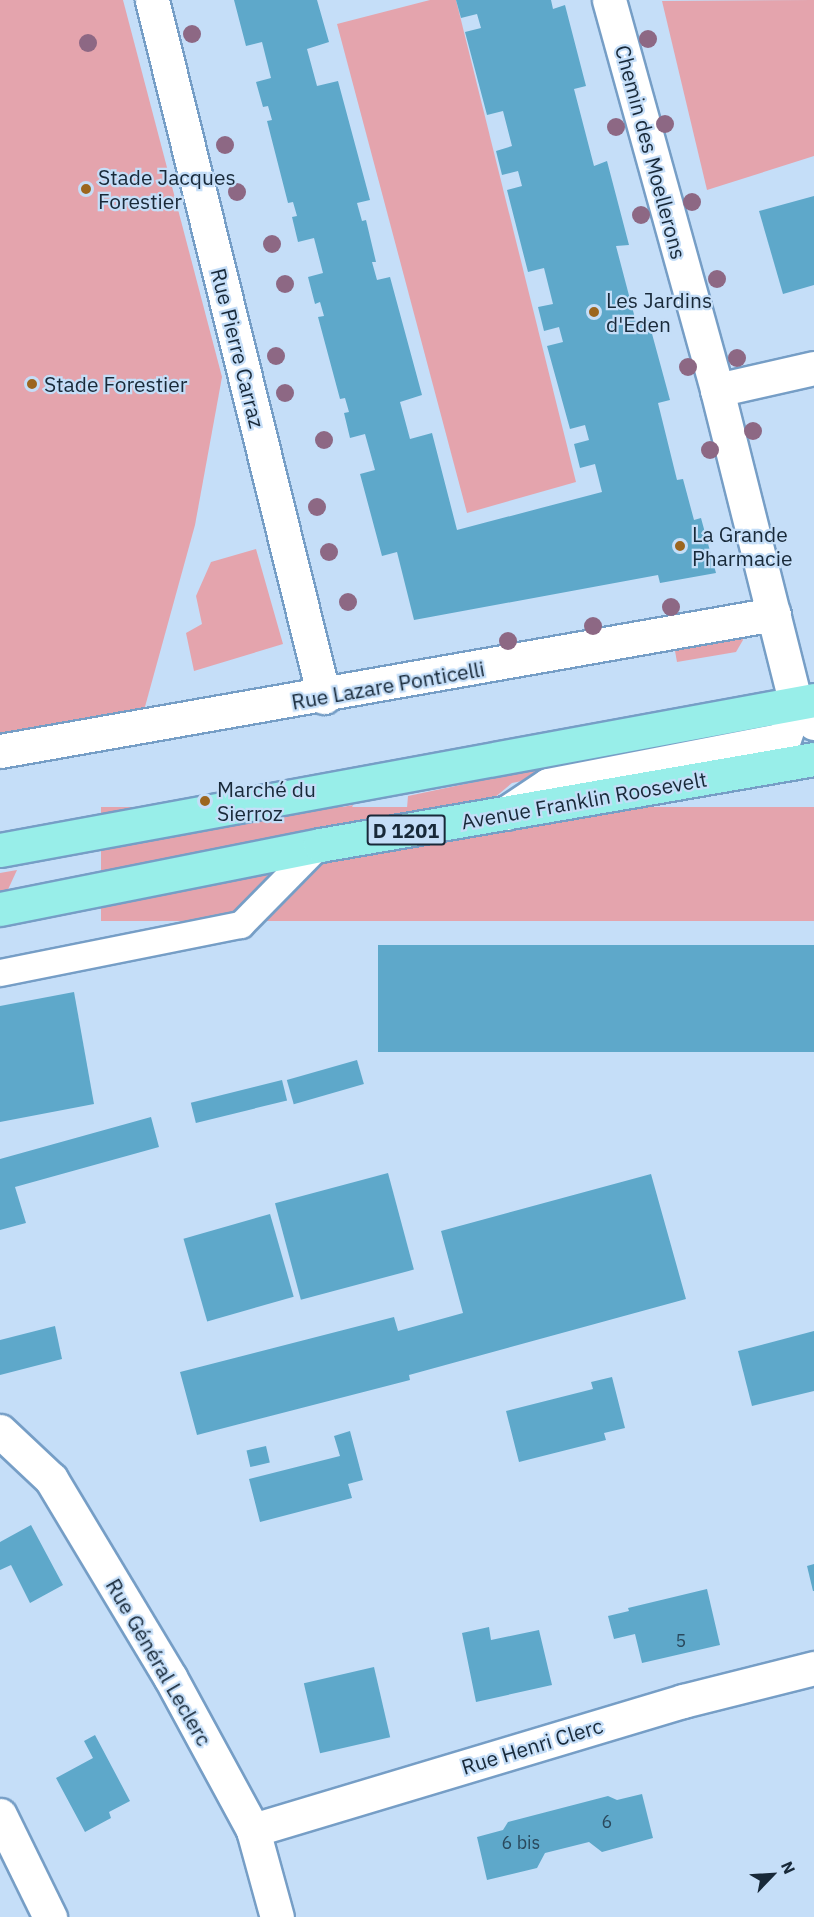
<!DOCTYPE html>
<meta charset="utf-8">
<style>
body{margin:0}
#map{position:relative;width:814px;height:1917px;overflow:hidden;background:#c5def8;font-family:"IBM Plex Sans",sans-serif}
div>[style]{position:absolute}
.green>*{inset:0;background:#e4a4ad;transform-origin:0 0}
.building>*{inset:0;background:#5ea8ca;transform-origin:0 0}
.roads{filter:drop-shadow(2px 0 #769ec6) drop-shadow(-2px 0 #769ec6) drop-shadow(0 2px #769ec6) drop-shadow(0 -2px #769ec6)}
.lane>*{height:26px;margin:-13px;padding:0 13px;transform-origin:13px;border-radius:13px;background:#fff}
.street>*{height:33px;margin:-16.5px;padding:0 16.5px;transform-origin:16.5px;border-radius:16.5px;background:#fff}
.primary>*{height:33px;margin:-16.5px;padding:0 16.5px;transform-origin:16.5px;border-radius:16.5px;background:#98eee9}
.trees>*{width:18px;height:18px;margin:-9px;border-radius:50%;background:#8d6884}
.dots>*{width:16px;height:16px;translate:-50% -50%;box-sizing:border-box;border:3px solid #c5def8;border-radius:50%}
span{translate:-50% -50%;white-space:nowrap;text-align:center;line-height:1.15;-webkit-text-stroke:4.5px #c5def8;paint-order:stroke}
.number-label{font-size:18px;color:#2a495d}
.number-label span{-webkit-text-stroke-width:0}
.shield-label span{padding:2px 4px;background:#c5def8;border:2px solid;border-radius:4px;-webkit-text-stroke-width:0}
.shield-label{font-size:20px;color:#182939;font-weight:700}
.street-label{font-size:21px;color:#182939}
.poi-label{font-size:21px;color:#182939}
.left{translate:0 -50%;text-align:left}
.north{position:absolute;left:742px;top:1845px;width:60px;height:60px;-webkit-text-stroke:4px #c5def8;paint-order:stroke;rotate:65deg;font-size:16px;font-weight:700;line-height:24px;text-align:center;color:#182939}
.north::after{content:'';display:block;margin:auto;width:21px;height:27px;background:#182939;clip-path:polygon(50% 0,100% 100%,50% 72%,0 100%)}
</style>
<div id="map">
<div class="green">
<div style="clip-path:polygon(0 0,123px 0,222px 377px,195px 525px,143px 714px,0 740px)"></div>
<div style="clip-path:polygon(430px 0,456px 0,576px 482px,467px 513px,337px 24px)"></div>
<div style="clip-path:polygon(814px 0,814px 156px,707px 190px,662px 1px)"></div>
<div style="clip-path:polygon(256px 549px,283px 644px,194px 671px,186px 633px,202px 624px,196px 596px,211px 562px)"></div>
<div style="clip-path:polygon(741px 635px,743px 640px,736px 652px,677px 662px,673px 640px)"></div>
<div style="clip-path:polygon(674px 740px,673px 750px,512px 783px,482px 808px,406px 820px,408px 796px)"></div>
<div style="clip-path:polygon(353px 805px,342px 829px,126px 874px,134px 848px)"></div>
<div style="left:814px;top:807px;width:114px;height:713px;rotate:90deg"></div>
<div style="clip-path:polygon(17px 870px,5px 896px,0 897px,0 873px)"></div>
</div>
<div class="building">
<div style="clip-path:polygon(234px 0,317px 0,329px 42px,307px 49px,317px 86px,338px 81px,370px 200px,357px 203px,362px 221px,366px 220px,376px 262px,372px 262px,377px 280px,390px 277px,422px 395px,400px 402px,410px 439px,432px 433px,457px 530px,602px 492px,595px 464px,580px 468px,574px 444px,589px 440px,585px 425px,570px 429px,547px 346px,563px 342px,559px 327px,544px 331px,538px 307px,553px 304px,544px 268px,528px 272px,507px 190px,522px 186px,518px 171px,502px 175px,496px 151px,512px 146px,503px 111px,487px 115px,465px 32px,481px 28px,477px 14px,461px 18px,456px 0,551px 0,553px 9px,565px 5px,586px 86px,574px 89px,594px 166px,607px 161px,629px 245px,616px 246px,636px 322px,648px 319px,670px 400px,658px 403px,677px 480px,683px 479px,694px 520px,701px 518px,716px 573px,660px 583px,658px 575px,414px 620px,397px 552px,382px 556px,360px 474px,375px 470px,365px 434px,350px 438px,344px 413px,349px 412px,345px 398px,340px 399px,318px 317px,324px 316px,320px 302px,315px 304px,308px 277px,323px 273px,314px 238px,298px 242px,292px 217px,297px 216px,293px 202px,288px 203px,267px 121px,272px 120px,268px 106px,263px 107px,256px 82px,271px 78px,262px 42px,246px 46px)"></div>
<div style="clip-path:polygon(814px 196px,814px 285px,783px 294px,759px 211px)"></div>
<div style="left:814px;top:945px;width:107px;height:436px;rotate:90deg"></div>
<div style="clip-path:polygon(74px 992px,94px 1104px,0 1122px,0 1006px)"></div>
<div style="left:357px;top:1060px;width:25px;height:73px;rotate:74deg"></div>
<div style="left:282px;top:1080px;width:21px;height:94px;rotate:76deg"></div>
<div style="clip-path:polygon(151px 1117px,159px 1147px,15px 1187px,26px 1223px,0 1230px,0 1159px)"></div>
<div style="left:388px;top:1173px;width:100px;height:117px;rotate:75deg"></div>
<div style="clip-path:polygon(651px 1174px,686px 1299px,409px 1375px,410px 1380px,197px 1435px,180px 1372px,394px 1317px,398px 1331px,463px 1313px,441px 1231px)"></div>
<div style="left:270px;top:1214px;width:86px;height:90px;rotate:74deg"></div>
<div style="clip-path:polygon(55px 1326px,62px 1359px,0 1375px,0 1340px)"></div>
<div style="clip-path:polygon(814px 1331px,814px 1391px,752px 1406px,738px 1351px)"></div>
<div style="clip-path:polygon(612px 1377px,625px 1428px,604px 1433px,606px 1440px,519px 1462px,506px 1411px,593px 1389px,591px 1382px)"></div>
<div style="clip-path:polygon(350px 1431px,363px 1480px,348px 1484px,352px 1498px,260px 1522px,249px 1479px,340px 1456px,334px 1436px)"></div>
<div style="left:266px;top:1446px;width:17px;height:20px;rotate:77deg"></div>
<div style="clip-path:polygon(31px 1525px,63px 1585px,30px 1603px,11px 1565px,0 1570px,0 1542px)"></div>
<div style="clip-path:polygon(814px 1564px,814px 1591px,813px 1591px,807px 1566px)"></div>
<div style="clip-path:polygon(707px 1589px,720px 1645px,642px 1663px,635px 1634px,614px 1639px,608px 1616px,629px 1611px,628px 1608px)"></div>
<div style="clip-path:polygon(489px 1627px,491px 1640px,539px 1630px,552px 1685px,476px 1702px,462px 1633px)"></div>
<div style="left:374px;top:1667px;width:72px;height:72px;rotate:77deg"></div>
<div style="clip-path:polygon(95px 1735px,130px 1801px,109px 1812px,111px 1818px,85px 1832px,56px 1778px,93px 1758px,84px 1741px)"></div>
<div style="clip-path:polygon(642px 1794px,653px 1838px,602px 1852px,589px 1842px,545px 1853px,537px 1868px,487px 1880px,477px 1837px,503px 1830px,508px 1822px,608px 1796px,617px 1800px)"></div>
</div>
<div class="roads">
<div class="lane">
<div style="left:0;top:973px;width:246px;rotate:-11.3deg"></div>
<div style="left:241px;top:925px;width:112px;rotate:-45.4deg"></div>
</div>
<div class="street">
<div style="left:152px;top:0;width:718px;rotate:76.14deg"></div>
<div style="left:609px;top:0;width:405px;rotate:74.5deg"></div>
<div style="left:717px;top:390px;width:324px;rotate:75.9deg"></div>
<div style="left:796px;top:704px;width:26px;rotate:47deg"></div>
<div style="left:717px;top:390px;width:99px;rotate:-12.8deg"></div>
<div style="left:0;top:751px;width:786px;rotate:-10.04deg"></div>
<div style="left:506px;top:813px;width:50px;rotate:-33.7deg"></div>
<div style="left:548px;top:785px;width:240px;rotate:-11deg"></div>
<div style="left:784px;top:739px;width:37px;rotate:-71deg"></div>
<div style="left:0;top:1431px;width:70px;rotate:43.3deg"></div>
<div style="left:51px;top:1479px;width:231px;rotate:59deg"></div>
<div style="left:170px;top:1677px;width:174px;rotate:61.5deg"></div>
<div style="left:253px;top:1830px;width:90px;rotate:74.6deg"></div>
<div style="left:0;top:1815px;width:114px;rotate:63.9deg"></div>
<div style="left:253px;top:1830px;width:449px;rotate:-16.7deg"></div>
<div style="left:683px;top:1701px;width:135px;rotate:-14.1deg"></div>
</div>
<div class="primary">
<div style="left:0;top:850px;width:828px;rotate:-10.44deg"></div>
<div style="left:0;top:909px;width:326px;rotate:-11.3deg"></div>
<div style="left:320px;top:845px;width:501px;rotate:-9.88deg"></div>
</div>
</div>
<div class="trees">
<div style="left:192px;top:34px"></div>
<div style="left:648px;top:39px"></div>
<div style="left:88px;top:43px"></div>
<div style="left:665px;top:124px"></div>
<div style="left:616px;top:127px"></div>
<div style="left:225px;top:145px"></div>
<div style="left:237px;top:192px"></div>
<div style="left:692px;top:202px"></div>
<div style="left:641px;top:215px"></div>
<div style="left:272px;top:244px"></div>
<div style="left:717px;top:279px"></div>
<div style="left:285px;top:284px"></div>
<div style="left:276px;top:356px"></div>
<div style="left:737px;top:358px"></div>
<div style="left:688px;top:367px"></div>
<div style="left:285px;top:393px"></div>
<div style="left:753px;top:431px"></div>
<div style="left:324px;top:440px"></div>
<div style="left:710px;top:450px"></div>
<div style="left:317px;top:507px"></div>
<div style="left:329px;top:552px"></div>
<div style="left:348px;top:602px"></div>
<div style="left:671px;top:607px"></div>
<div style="left:593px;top:626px"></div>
<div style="left:508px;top:641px"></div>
</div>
<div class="dots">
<div style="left:86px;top:189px;background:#9c661f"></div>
<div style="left:594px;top:312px;background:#9c661f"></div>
<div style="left:32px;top:384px;background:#9c661f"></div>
<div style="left:680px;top:546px;background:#9c661f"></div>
<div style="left:205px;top:801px;background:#9c661f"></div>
</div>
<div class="number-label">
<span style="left:681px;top:1641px">5</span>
<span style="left:607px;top:1822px">6</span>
<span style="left:521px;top:1843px">6 bis</span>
</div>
<div class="shield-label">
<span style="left:406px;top:830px">D 1201</span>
</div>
<div class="street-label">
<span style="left:651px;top:152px;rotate:75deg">Chemin des Moellerons</span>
<span style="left:238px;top:348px;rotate:76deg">Rue Pierre Carraz</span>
<span style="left:388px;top:685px;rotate:-10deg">Rue Lazare Ponticelli</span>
<span style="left:584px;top:800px;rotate:-10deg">Avenue Franklin Roosevelt</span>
<span style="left:159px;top:1662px;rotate:60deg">Rue Général Leclerc</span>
<span style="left:532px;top:1746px;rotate:-17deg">Rue Henri Clerc</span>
</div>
<div class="poi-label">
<span class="left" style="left:98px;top:189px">Stade Jacques<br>Forestier</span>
<span class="left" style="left:606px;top:312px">Les Jardins<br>d'Eden</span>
<span class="left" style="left:44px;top:384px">Stade Forestier</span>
<span class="left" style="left:692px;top:546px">La Grande<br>Pharmacie</span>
<span class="left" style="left:217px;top:801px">Marché du<br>Sierroz</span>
</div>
<div class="north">N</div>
</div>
